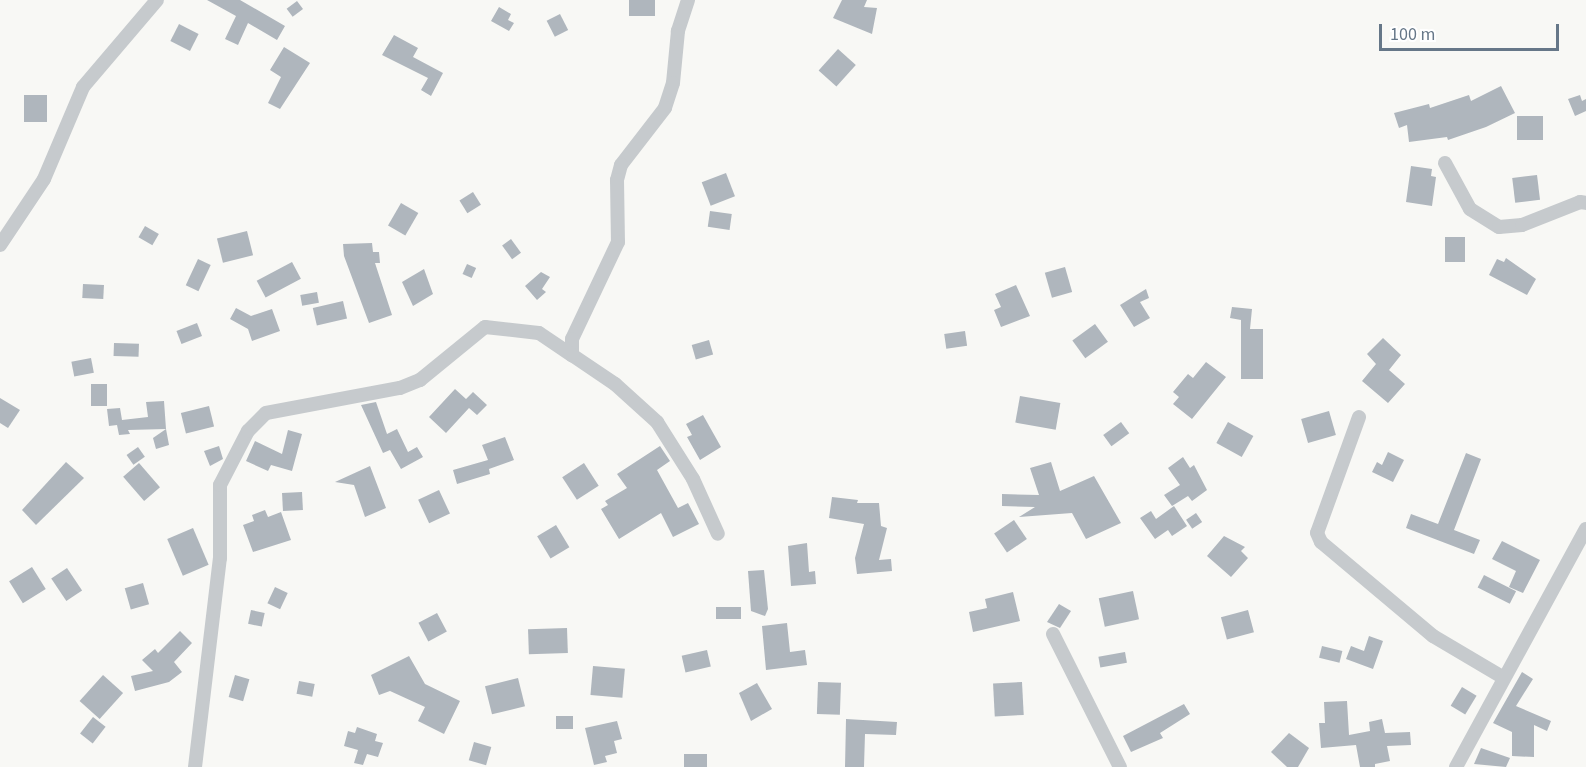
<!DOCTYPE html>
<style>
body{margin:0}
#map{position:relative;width:1586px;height:767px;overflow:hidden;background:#f8f8f5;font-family:"Source Sans 3",sans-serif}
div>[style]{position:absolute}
.building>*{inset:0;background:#afb6bd;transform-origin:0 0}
.minor>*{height:14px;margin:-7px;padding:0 7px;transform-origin:7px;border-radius:7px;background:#c6cacd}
span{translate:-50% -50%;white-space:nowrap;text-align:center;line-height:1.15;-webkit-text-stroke:6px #fff;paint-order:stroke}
.scale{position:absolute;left:1379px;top:24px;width:180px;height:27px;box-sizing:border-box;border:3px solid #678;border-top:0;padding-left:8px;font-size:18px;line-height:21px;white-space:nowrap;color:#678;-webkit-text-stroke:4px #fff;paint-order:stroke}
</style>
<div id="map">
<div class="building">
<div style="clip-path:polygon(207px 0,240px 0,285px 26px,277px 40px,248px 23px,238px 45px,225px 39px,236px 16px)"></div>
<div style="left:629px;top:0;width:26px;height:16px"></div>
<div style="clip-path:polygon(842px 0,867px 0,864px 7px,877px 8px,872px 34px,833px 18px)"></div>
<div style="left:297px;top:1px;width:10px;height:13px;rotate:53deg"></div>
<div style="clip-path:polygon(499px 7px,511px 14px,508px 20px,514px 23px,509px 31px,491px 21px)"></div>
<div style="left:560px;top:14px;width:18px;height:15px;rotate:63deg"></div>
<div style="left:179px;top:24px;width:22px;height:19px;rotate:27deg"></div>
<div style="clip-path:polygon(394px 35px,418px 48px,413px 57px,443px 73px,431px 96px,421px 90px,428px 78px,382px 55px)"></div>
<div style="clip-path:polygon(284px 47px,310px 63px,280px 109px,268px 103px,281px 77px,270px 70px)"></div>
<div style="left:838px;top:49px;width:24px;height:29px;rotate:42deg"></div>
<div style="clip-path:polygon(1501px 86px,1515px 113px,1486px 127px,1448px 140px,1447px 137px,1409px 142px,1407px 125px,1399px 128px,1394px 113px,1429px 104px,1430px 108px,1469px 95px,1471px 101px)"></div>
<div style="left:24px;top:95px;width:23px;height:27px"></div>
<div style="clip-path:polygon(1580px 95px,1582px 101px,1586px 99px,1586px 111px,1575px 116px,1568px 99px)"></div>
<div style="left:1517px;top:116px;width:26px;height:24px"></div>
<div style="clip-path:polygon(1411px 166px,1432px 169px,1431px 176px,1436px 177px,1432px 206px,1406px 202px)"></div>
<div style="left:726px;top:173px;width:25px;height:26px;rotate:69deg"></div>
<div style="left:1537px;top:175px;width:25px;height:25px;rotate:83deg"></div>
<div style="left:473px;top:192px;width:15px;height:16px;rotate:58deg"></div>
<div style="left:401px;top:203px;width:20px;height:26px;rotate:30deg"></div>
<div style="left:710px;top:211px;width:22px;height:16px;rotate:8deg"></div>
<div style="left:145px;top:226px;width:16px;height:13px;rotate:30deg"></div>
<div style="left:247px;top:231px;width:25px;height:31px;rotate:76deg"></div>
<div style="left:1445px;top:237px;width:20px;height:25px"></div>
<div style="left:511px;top:239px;width:17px;height:11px;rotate:54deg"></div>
<div style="clip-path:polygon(372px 243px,373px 252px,379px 252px,380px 263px,375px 263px,392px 315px,369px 323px,344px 256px,343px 244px)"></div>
<div style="clip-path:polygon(1506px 258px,1536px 279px,1527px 295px,1489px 275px,1497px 259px,1504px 262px)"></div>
<div style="left:198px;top:259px;width:14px;height:29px;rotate:25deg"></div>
<div style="left:292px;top:262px;width:19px;height:40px;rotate:62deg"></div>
<div style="left:467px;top:264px;width:10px;height:11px;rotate:24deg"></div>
<div style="left:1065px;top:267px;width:26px;height:21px;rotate:74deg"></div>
<div style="clip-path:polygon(424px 269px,433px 294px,413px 306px,402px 282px)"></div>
<div style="clip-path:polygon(541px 272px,550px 277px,542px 289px,546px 292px,537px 300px,525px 286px)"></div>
<div style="left:83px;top:284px;width:21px;height:14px;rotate:3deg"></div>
<div style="clip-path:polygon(1016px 285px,1030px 316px,1001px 327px,994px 310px,1001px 307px,995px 294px)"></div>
<div style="clip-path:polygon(1146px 289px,1149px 298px,1140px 302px,1150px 318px,1134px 327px,1120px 305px)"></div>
<div style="left:317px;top:292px;width:11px;height:17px;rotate:80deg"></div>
<div style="left:343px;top:301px;width:18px;height:31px;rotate:77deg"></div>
<div style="clip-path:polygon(1232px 307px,1252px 309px,1250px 329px,1263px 329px,1263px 379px,1241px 379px,1241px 320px,1230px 318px)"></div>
<div style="clip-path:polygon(236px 308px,251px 316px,272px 309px,280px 331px,252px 341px,248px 329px,230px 319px)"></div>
<div style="left:197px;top:323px;width:14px;height:22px;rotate:69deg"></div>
<div style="left:1095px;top:324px;width:22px;height:28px;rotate:54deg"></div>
<div style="left:965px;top:331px;width:15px;height:21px;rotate:82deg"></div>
<div style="clip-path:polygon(1383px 338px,1401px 355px,1389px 370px,1405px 384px,1388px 403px,1362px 381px,1376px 364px,1367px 354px)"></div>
<div style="left:709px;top:340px;width:15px;height:18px;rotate:74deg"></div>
<div style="left:114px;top:343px;width:25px;height:13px;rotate:2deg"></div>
<div style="left:91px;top:358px;width:15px;height:20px;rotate:79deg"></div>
<div style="clip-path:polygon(1206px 362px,1226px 377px,1192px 419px,1173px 404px,1179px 397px,1173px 392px,1188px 374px,1193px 378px)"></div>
<div style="left:91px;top:384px;width:16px;height:22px"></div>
<div style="clip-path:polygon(455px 389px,466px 399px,473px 392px,487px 405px,477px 415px,469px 408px,446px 433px,429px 417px)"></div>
<div style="left:1020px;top:396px;width:41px;height:27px;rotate:10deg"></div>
<div style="clip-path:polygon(0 398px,20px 410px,8px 428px,0 423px)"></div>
<div style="clip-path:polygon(164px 401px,166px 429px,128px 430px,130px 434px,119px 435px,117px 425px,109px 426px,107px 409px,120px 408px,122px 420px,148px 417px,146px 402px)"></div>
<div style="clip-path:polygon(376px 402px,387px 434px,397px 429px,408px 452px,417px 447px,423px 457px,401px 469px,390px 450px,383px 453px,361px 405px)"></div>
<div style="left:209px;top:406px;width:21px;height:29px;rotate:76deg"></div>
<div style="left:1329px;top:411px;width:25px;height:29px;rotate:74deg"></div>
<div style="clip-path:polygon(703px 415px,721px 447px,700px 460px,687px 437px,692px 435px,686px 424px)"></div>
<div style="left:1121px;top:422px;width:14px;height:22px;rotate:54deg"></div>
<div style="left:1228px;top:422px;width:29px;height:24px;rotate:29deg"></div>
<div style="clip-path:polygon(166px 429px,169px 445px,156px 449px,153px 438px)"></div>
<div style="clip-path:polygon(288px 430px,302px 434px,292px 471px,271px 465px,268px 471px,246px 461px,255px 441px,282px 454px)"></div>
<div style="clip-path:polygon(505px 437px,514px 460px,489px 469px,490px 474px,457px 484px,453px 470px,488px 460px,482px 445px)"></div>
<div style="clip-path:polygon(219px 446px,223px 459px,210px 466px,204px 451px)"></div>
<div style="clip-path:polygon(660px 446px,670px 461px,657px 470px,678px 508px,688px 503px,699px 524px,673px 537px,661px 513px,619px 539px,601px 509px,608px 505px,605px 501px,627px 488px,617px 474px)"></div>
<div style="left:138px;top:447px;width:12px;height:14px;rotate:55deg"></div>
<div style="clip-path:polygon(1388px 452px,1404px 460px,1393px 482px,1372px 472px,1377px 462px,1382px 465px)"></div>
<div style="clip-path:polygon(1466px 453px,1481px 459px,1454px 530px,1480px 540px,1474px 554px,1406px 528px,1411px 514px,1438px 524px)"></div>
<div style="clip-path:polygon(1183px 457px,1190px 468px,1194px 465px,1207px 490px,1192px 501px,1188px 496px,1172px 506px,1164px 495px,1180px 485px,1168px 468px)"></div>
<div style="clip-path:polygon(66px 462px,84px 478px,36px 525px,22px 510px)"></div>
<div style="clip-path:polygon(1051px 462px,1060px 491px,1094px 476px,1121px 523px,1086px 539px,1072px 513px,1019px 517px,1035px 507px,1002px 506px,1002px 494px,1039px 495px,1030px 468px)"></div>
<div style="left:139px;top:463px;width:32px;height:21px;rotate:49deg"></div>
<div style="left:584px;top:463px;width:27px;height:26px;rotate:57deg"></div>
<div style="clip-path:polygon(370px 466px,386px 508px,365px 517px,354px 485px,335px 482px)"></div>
<div style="left:439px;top:490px;width:26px;height:23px;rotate:65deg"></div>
<div style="left:302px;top:492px;width:18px;height:20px;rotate:87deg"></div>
<div style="clip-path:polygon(832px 497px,858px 500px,857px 503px,879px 503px,881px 526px,887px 528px,879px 560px,891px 559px,892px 571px,857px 574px,855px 558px,864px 524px,829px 518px)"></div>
<div style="clip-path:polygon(1174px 506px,1187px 526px,1172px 536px,1168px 530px,1155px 539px,1140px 518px,1151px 511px,1156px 519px)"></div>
<div style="clip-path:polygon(265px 510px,268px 517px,281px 512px,291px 540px,253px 552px,243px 525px,254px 521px,252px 515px)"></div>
<div style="left:1196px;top:513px;width:11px;height:12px;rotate:56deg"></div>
<div style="left:1014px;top:520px;width:23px;height:24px;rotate:56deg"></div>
<div style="left:556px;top:525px;width:26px;height:22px;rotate:59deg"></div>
<div style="left:193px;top:528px;width:40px;height:28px;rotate:67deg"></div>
<div style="clip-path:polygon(1224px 536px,1245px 547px,1241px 551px,1248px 558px,1231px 577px,1207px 556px)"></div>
<div style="clip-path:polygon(1502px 541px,1540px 560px,1523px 593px,1509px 587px,1516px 571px,1492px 559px)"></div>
<div style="clip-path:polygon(807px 543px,809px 572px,815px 571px,816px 584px,791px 586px,788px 546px)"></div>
<div style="left:32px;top:567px;width:26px;height:27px;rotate:58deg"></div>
<div style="left:67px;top:568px;width:27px;height:19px;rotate:56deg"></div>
<div style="clip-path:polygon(764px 570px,768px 609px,765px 616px,751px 611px,748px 571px)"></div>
<div style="left:1484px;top:575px;width:36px;height:14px;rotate:27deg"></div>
<div style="left:143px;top:583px;width:22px;height:19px;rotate:74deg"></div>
<div style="left:275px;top:587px;width:14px;height:18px;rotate:25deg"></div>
<div style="left:1133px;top:591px;width:29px;height:35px;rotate:78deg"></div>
<div style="clip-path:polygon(1013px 592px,1020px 621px,973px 632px,969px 612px,987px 608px,985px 599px)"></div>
<div style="clip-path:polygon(1059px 604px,1071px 611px,1060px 628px,1047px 622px)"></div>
<div style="left:716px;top:607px;width:25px;height:12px"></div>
<div style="left:251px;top:610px;width:14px;height:14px;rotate:12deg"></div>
<div style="left:1248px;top:610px;width:23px;height:28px;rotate:75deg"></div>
<div style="left:437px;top:613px;width:21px;height:21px;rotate:62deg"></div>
<div style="clip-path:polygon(787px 623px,790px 652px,805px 650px,807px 665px,766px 670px,762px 626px)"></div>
<div style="left:567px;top:628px;width:25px;height:39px;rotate:88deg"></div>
<div style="clip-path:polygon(180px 631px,192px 643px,174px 662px,182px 672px,169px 682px,135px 691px,131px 676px,153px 671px,142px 660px,155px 649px,158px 653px)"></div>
<div style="clip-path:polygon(1369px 636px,1383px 641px,1373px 669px,1346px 659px,1351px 646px,1364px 651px)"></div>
<div style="left:1322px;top:646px;width:21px;height:12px;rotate:14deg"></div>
<div style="left:707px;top:650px;width:17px;height:26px;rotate:77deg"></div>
<div style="left:1125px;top:652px;width:11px;height:27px;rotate:80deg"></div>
<div style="clip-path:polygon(409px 656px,425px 684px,460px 701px,444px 734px,418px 721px,425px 707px,390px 691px,379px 695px,371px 675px)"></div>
<div style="left:593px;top:666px;width:32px;height:29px;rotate:5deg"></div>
<div style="clip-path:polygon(1522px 672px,1533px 679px,1516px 706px,1551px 721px,1547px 731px,1534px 725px,1534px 757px,1512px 756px,1512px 732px,1493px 723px)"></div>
<div style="left:103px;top:675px;width:27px;height:35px;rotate:42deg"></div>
<div style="left:235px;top:675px;width:15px;height:23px;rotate:16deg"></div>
<div style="left:518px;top:678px;width:29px;height:34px;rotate:76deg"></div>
<div style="left:299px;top:681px;width:16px;height:13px;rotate:11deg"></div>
<div style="left:818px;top:682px;width:23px;height:32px;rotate:2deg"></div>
<div style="left:1022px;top:682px;width:33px;height:29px;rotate:87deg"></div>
<div style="clip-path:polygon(757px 683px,772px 709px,751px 721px,739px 693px)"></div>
<div style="left:1462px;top:687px;width:17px;height:22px;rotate:31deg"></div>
<div style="clip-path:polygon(1347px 701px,1349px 735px,1370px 731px,1369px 722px,1382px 719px,1385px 733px,1410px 732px,1411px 745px,1387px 746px,1390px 761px,1375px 764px,1375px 767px,1360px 767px,1356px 745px,1321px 748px,1319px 723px,1325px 723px,1324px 702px)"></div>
<div style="clip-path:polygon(1184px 704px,1190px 714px,1160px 733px,1163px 738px,1131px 752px,1123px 736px)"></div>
<div style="left:556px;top:716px;width:17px;height:13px"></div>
<div style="left:93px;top:717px;width:16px;height:21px;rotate:38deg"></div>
<div style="clip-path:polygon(846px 719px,897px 722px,896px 735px,865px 734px,864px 767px,845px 767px)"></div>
<div style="clip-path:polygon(617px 721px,622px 739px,614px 741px,617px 753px,605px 756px,607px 762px,594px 765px,585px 728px)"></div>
<div style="clip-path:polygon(357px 727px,377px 734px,375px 741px,383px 743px,378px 757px,367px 754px,363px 765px,354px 763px,358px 750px,344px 746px,348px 731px,355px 733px)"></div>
<div style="clip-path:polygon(1289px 733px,1309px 748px,1298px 767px,1287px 767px,1271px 752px)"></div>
<div style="left:474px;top:742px;width:18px;height:19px;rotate:16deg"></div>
<div style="clip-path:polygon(1481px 748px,1510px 758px,1506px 767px,1474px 764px)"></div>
<div style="left:707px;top:754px;width:13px;height:23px;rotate:90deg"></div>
</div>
<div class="minor">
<div style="left:688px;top:0;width:33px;rotate:108deg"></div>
<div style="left:678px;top:31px;width:52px;rotate:95.5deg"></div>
<div style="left:673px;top:83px;width:26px;rotate:108deg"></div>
<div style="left:665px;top:108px;width:72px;rotate:127.7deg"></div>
<div style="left:621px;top:165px;width:16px;rotate:105deg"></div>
<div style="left:617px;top:180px;width:62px;rotate:89.1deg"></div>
<div style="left:618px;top:242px;width:107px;rotate:115.4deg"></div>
<div style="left:572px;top:339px;width:16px;rotate:90deg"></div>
<div style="left:572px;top:355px;width:52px;rotate:34deg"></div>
<div style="left:615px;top:384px;width:57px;rotate:42.1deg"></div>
<div style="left:657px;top:422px;width:67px;rotate:57.7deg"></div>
<div style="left:693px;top:479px;width:60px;rotate:65.6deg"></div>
<div style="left:1445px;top:163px;width:52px;rotate:61.5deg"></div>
<div style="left:1470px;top:209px;width:34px;rotate:32deg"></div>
<div style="left:1499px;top:227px;width:23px;rotate:-5deg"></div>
<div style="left:1522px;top:225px;width:62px;rotate:-21.6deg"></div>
<div style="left:1580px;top:202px;width:6px;rotate:9deg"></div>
<div style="left:0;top:245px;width:79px;rotate:-56.3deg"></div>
<div style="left:44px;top:179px;width:100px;rotate:-67deg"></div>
<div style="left:83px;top:87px;width:114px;rotate:-49.6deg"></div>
<div style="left:1359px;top:417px;width:123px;rotate:109.9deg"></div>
<div style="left:1317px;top:533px;width:10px;rotate:66deg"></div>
<div style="left:1321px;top:542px;width:146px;rotate:40deg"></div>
<div style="left:1433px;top:636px;width:82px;rotate:30.6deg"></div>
<div style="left:1053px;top:634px;width:149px;rotate:63.3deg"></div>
<div style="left:195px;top:767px;width:210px;rotate:-83.2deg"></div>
<div style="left:220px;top:558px;width:73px;rotate:-90deg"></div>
<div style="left:220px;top:485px;width:61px;rotate:-62.6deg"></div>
<div style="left:248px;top:431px;width:25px;rotate:-45deg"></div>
<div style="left:266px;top:413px;width:136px;rotate:-10.6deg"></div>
<div style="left:400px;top:388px;width:22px;rotate:-22deg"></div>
<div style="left:420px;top:380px;width:84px;rotate:-39.2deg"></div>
<div style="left:485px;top:327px;width:54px;rotate:6.3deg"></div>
<div style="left:539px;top:333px;width:40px;rotate:34deg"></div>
<div style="left:1456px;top:767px;width:271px;rotate:-61.4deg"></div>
</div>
<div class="scale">100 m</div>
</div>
